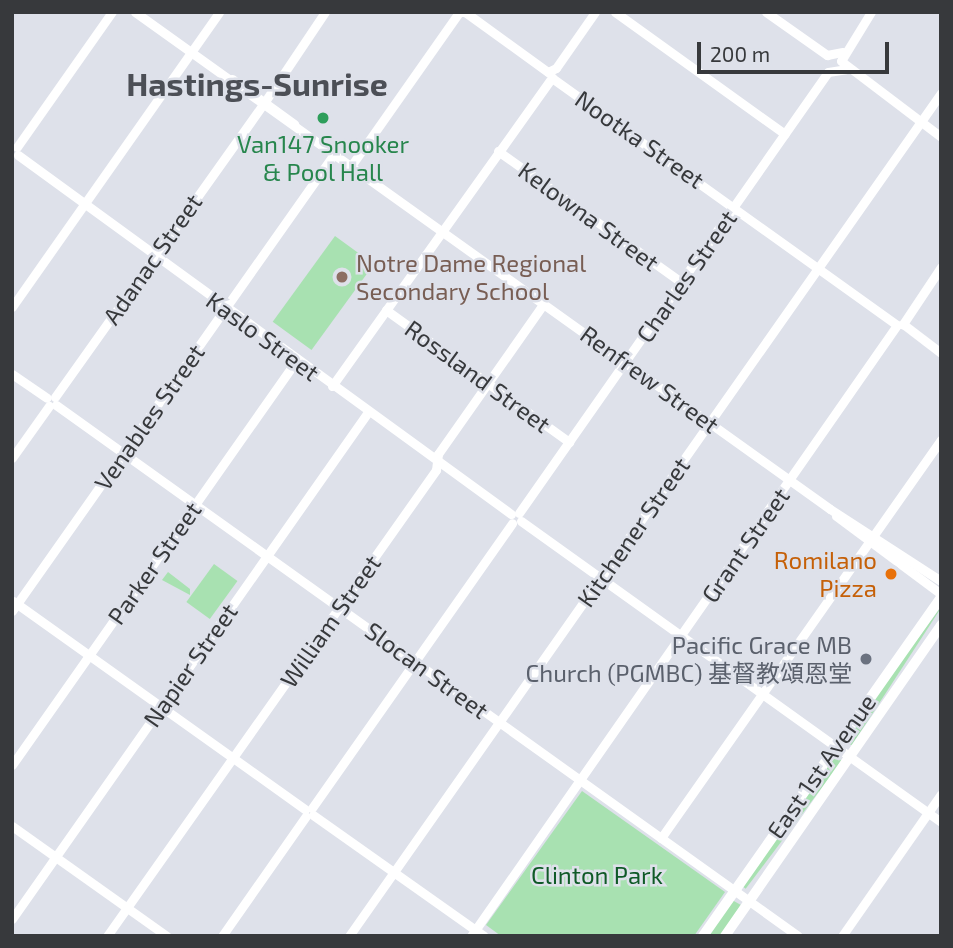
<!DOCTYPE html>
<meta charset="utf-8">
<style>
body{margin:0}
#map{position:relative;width:953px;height:948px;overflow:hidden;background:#dee1ea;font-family:"Exo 2","Noto Sans SC",sans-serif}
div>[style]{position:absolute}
.green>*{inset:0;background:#a8e1b1;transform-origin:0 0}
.minor>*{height:9px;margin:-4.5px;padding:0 4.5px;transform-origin:4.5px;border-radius:4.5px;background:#fff}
.major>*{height:10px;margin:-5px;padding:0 5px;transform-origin:5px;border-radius:5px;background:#fff}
.dots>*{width:19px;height:19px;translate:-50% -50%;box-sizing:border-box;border:4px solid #dee1ea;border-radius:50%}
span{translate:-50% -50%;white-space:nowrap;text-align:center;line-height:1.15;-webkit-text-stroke:5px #dee1ea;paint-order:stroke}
.street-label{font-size:24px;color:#37393c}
.leisure-label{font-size:24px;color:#27864d}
.education-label{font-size:24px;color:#785e54}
.left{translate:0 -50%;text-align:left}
.food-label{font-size:24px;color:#c56008}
.right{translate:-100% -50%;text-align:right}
.worship-label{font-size:24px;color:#5b616d}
.park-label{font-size:24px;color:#0f5a27}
.district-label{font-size:32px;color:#4c4f56;font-weight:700}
.frame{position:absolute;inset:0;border:14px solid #37393c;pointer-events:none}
.scale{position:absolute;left:697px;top:42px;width:192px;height:32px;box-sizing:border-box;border:4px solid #37393c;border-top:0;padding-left:9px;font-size:21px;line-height:24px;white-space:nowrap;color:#37393c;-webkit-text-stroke:5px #dee1ea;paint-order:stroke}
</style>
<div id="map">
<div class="green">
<div style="left:335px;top:236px;width:48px;height:106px;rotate:36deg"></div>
<div style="left:214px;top:564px;width:29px;height:47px;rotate:36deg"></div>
<div style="clip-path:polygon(168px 572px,190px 589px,190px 595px,162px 580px)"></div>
<div style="clip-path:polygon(941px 608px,852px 745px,842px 742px,940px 608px)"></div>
<div style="left:834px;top:755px;width:10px;height:160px;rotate:37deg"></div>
<div style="clip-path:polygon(582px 791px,725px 892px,694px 936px,501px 936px,486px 925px)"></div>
<div style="clip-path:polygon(732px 900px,741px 905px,720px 936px,707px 936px)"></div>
</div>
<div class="minor">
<div style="left:135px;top:12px;width:854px;rotate:35.57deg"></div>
<div style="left:830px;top:509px;width:132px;rotate:33deg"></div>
<div style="left:457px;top:12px;width:8px"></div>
<div style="left:465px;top:12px;width:102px;rotate:35.9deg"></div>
<div style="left:548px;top:72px;width:9px;rotate:-27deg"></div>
<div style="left:556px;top:68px;width:68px;rotate:-55.1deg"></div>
<div style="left:615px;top:12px;width:209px;rotate:35.7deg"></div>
<div style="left:766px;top:12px;width:75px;rotate:35.2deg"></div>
<div style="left:827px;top:55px;width:16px;rotate:-11deg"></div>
<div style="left:871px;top:12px;width:57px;rotate:121.5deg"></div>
<div style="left:841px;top:61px;width:126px;rotate:37.2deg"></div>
<div style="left:232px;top:79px;width:77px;rotate:36deg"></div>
<div style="left:266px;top:100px;width:106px;rotate:-56.2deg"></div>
<div style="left:17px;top:147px;width:165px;rotate:-54.9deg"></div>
<div style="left:498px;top:151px;width:225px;rotate:35.6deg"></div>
<div style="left:18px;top:155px;width:610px;rotate:36.06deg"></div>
<div style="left:351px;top:166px;width:186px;rotate:-54.9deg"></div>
<div style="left:941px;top:267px;width:69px;rotate:123.7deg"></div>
<div style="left:903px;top:324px;width:48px;rotate:37.3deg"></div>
<div style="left:12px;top:307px;width:360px;rotate:-54.9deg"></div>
<div style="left:386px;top:310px;width:226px;rotate:35.8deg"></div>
<div style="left:12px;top:374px;width:42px;rotate:34.4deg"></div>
<div style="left:332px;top:386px;width:379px;rotate:-54.5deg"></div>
<div style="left:552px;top:78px;width:424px;rotate:35.6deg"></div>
<div style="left:897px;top:325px;width:745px;rotate:124.88deg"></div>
<div style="left:55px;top:397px;width:357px;rotate:-54.6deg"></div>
<div style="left:56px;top:405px;width:912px;rotate:35.59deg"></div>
<div style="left:12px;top:458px;width:64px;rotate:-54.6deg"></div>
<div style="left:519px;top:513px;width:538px;rotate:-54.98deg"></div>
<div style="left:828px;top:72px;width:18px;rotate:-9deg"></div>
<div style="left:836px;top:516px;width:131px;rotate:36.6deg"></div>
<div style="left:521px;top:521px;width:517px;rotate:35.63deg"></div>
<div style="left:13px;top:601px;width:359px;rotate:35.5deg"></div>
<div style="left:12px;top:611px;width:559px;rotate:-54.83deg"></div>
<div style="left:12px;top:765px;width:494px;rotate:-54.9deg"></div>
<div style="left:312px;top:808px;width:348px;rotate:-54.9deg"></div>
<div style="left:313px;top:815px;width:209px;rotate:35.3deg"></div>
<div style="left:12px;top:826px;width:190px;rotate:35.4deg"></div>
<div style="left:661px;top:838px;width:487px;rotate:-54.9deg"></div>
<div style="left:12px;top:919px;width:620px;rotate:-54.92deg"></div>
<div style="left:107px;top:936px;width:570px;rotate:-54.78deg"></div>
<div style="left:436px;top:470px;width:16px;rotate:-83deg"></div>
<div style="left:438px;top:454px;width:184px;rotate:-54.9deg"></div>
<div style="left:222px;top:936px;width:146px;rotate:-55deg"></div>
<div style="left:349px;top:936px;width:1030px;rotate:-54.92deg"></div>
<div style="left:842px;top:936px;width:173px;rotate:-55.1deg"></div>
</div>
<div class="major">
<div style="left:703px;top:936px;width:414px;rotate:-54.9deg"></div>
<div style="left:725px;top:936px;width:379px;rotate:-55.2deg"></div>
</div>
<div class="dots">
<div style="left:323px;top:118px;background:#2e9e5b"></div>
<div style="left:342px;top:277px;background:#8d6e63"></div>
<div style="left:891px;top:574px;background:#e8710a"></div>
<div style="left:866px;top:659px;background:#6b7280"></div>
</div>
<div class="street-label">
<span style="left:640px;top:139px;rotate:35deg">Nootka Street</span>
<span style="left:589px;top:216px;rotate:36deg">Kelowna Street</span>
<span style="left:152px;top:259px;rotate:-55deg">Adanac Street</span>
<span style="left:686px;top:276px;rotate:-55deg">Charles Street</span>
<span style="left:263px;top:336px;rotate:36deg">Kaslo Street</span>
<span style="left:478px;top:376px;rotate:36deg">Rossland Street</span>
<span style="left:650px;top:379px;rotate:36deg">Renfrew Street</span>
<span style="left:149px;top:417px;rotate:-55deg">Venables Street</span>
<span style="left:633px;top:532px;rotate:-55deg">Kitchener Street</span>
<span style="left:745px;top:545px;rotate:-55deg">Grant Street</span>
<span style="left:154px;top:563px;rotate:-55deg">Parker Street</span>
<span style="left:330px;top:621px;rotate:-55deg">William Street</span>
<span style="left:190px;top:665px;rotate:-55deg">Napier Street</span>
<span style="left:427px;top:670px;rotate:36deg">Slocan Street</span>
<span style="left:821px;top:766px;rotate:-55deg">East 1st Avenue</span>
</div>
<div class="leisure-label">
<span style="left:323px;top:158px">Van147 Snooker<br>&amp; Pool Hall</span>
</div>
<div class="education-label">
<span class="left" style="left:356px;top:277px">Notre Dame Regional<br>Secondary School</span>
</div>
<div class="food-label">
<span class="right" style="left:877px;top:574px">Romilano<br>Pizza</span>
</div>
<div class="worship-label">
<span class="right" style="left:852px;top:659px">Pacific Grace MB<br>Church (PGMBC) 基督教頌恩堂</span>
</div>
<div class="park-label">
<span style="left:597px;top:875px">Clinton Park</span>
</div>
<div class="district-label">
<span style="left:257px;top:83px">Hastings-Sunrise</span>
</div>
<div class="frame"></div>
<div class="scale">200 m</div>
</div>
